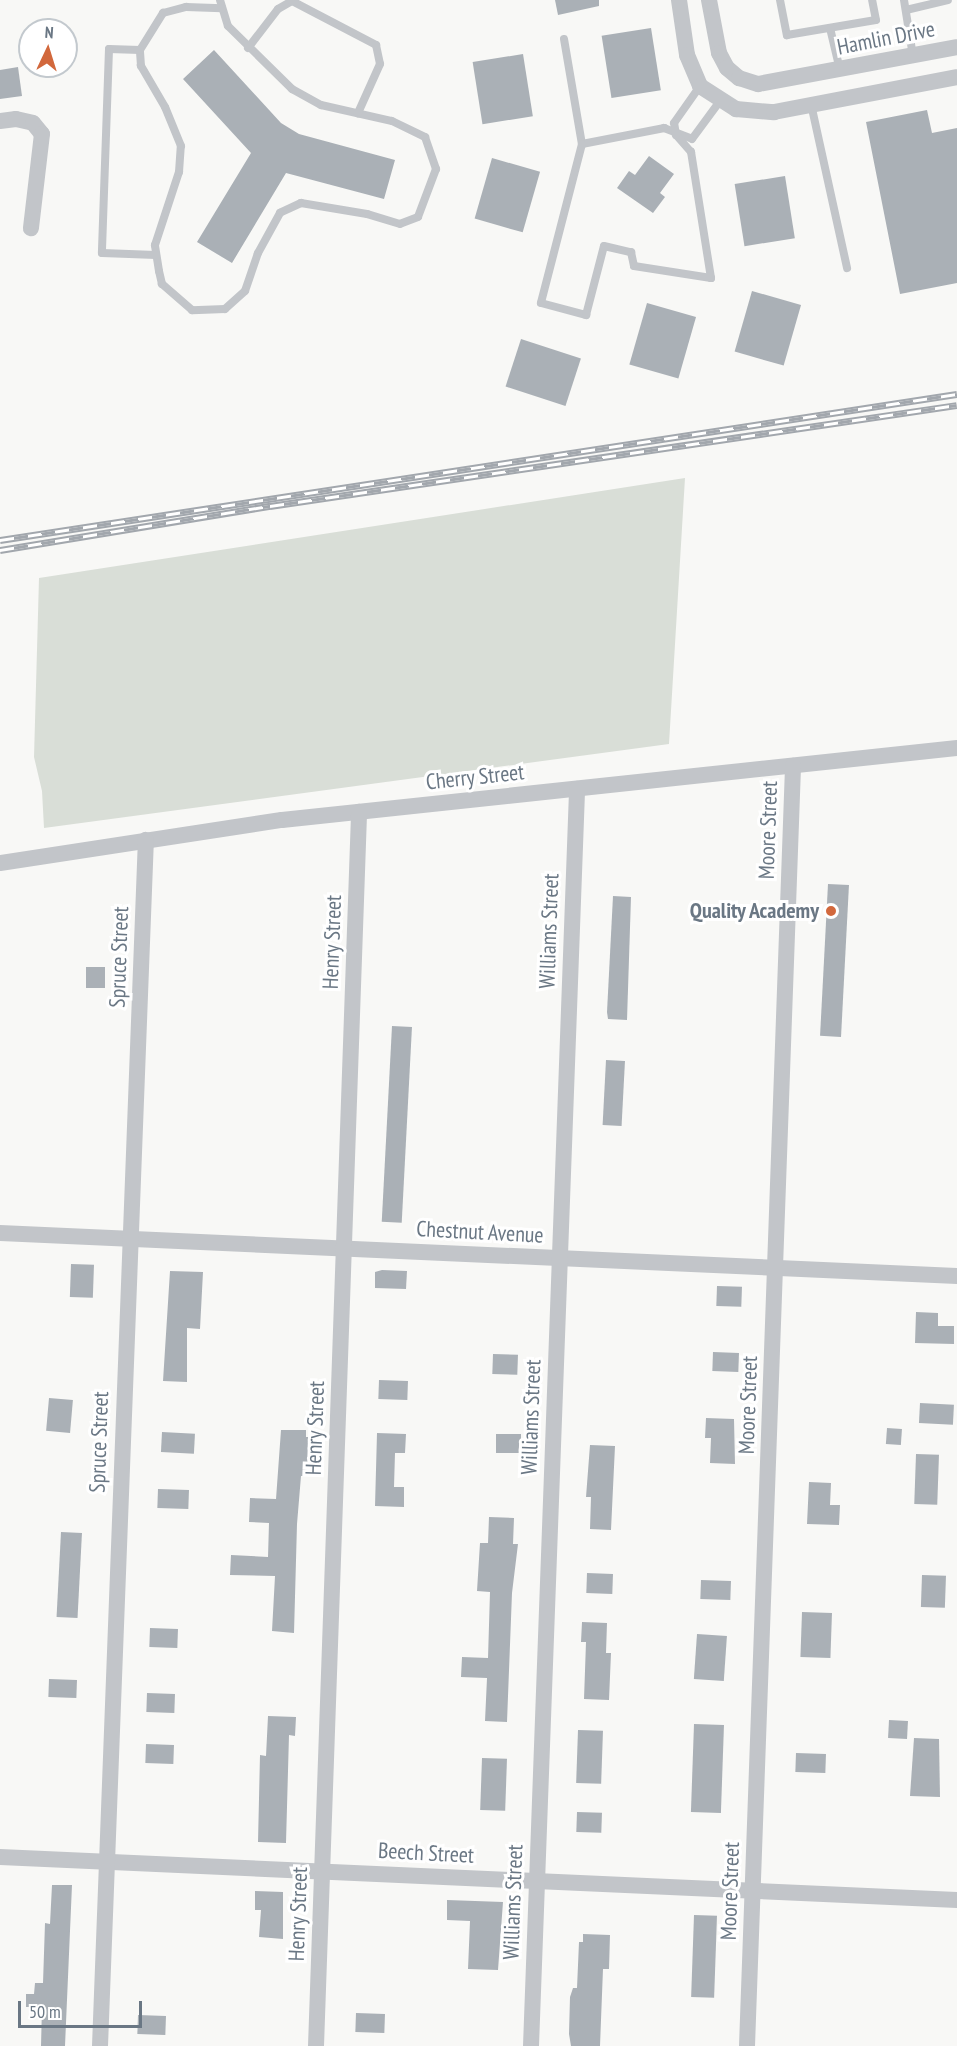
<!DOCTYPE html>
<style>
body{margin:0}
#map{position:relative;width:957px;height:2046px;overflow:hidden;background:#f8f8f6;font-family:"PT Sans Narrow",sans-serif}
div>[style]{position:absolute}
.green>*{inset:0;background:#d9ded7}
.building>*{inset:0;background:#aab0b6;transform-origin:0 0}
.service>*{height:8px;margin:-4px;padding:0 4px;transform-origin:4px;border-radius:4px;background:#c2c5c9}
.minor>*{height:16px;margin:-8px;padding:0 8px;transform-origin:8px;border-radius:8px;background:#c2c5c9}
.rail>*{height:7px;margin-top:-3.5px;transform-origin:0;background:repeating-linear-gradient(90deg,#fff 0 14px,#a2a7ad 0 28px);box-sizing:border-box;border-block:2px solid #a2a7ad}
.dots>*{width:16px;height:16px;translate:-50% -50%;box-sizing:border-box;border:3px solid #fff;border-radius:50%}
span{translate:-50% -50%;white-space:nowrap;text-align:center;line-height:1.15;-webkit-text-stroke:6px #fff;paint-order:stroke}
.street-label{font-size:22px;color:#6a7784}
.poi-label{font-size:22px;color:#6a7784;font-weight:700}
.right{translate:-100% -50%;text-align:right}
.north{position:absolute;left:18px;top:18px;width:60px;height:60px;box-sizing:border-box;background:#fff;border:2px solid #c3c9ce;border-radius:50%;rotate:4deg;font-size:16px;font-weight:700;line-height:24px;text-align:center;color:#6a7784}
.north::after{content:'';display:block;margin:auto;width:21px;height:27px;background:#d2683c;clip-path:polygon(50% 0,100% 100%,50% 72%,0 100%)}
.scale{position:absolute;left:18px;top:2001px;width:124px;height:27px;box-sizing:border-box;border:3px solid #6a7784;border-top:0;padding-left:8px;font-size:18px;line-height:21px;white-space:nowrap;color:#6a7784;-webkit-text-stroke:4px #fff;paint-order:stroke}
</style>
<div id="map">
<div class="green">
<div style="clip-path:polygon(685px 478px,669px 744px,44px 828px,42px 791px,34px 757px,39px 578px)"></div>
</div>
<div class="building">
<div style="clip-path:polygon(555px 0,599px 0,599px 6px,558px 15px)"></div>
<div style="left:651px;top:28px;width:63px;height:50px;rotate:81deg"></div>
<div style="clip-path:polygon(214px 50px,281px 123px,299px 134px,395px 160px,384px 199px,286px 173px,232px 263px,197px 242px,251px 153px,183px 79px)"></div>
<div style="left:523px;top:54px;width:63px;height:51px;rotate:81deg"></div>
<div style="clip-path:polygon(18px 67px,22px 96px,0 99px,0 70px)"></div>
<div style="clip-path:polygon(927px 110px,932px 133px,957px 128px,957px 283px,900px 294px,866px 122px)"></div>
<div style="clip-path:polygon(649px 156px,674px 174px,660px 193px,665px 197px,653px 213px,617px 188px,629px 171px,635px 175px)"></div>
<div style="left:492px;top:158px;width:50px;height:63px;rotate:16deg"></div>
<div style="left:785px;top:176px;width:63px;height:51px;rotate:81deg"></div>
<div style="left:752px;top:291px;width:51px;height:63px;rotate:16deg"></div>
<div style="left:647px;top:303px;width:51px;height:64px;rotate:16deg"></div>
<div style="left:521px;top:339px;width:63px;height:50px;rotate:18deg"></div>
<div style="left:828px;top:884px;width:21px;height:152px;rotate:3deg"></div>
<div style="clip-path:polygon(613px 896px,631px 897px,627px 1020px,608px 1019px,607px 1012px)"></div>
<div style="left:86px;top:967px;width:19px;height:21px"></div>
<div style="left:392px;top:1026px;width:20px;height:196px;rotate:3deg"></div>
<div style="left:606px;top:1060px;width:19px;height:65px;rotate:3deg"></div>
<div style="left:71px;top:1264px;width:23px;height:33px;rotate:2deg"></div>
<div style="clip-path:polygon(382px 1270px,407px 1271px,406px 1289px,375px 1288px,375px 1272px)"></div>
<div style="clip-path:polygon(170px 1271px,203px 1272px,200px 1329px,187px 1328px,187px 1382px,163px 1381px)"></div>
<div style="left:717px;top:1286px;width:25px;height:20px;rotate:2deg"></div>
<div style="clip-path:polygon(916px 1312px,938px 1313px,938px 1326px,954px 1326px,954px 1344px,915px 1343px)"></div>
<div style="left:713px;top:1352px;width:26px;height:19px;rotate:2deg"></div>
<div style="left:493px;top:1354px;width:25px;height:20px;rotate:2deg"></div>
<div style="left:379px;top:1380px;width:29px;height:19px;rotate:2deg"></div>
<div style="left:49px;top:1398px;width:24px;height:33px;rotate:5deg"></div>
<div style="left:920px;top:1403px;width:34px;height:20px;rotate:3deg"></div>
<div style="clip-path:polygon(706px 1418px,734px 1419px,735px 1464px,710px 1463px,711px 1438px,705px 1438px)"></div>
<div style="left:887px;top:1428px;width:15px;height:16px;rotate:4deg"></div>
<div style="clip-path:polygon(281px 1430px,306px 1430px,306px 1437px,311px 1437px,310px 1476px,301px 1476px,297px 1524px,294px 1633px,272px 1631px,275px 1576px,230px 1575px,231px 1555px,268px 1557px,269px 1523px,249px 1522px,250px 1498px,276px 1499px)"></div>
<div style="left:162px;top:1432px;width:33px;height:20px;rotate:3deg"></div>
<div style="clip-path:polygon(377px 1433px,406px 1434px,405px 1453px,395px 1453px,394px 1487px,404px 1487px,404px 1507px,375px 1506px)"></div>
<div style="left:496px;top:1434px;width:25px;height:19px"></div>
<div style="clip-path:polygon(590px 1445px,615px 1446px,611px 1530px,590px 1529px,591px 1497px,586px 1497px)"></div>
<div style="left:916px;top:1454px;width:23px;height:50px;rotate:2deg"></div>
<div style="clip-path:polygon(809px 1482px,831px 1483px,830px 1505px,840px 1505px,839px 1525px,807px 1524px)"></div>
<div style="left:158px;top:1489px;width:31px;height:19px;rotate:2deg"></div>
<div style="clip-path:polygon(489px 1517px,514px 1518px,513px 1544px,518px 1544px,512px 1593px,507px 1722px,485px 1721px,487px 1678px,461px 1677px,462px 1657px,488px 1658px,490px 1592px,477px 1591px,480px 1543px,488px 1543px)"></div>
<div style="left:61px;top:1532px;width:21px;height:85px;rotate:3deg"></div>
<div style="left:587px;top:1573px;width:26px;height:20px;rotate:2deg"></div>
<div style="left:922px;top:1575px;width:24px;height:32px;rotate:2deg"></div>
<div style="left:701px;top:1580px;width:30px;height:19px;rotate:2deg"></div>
<div style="left:802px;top:1612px;width:30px;height:45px;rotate:2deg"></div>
<div style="clip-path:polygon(582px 1622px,607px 1623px,606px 1653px,611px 1653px,609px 1700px,584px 1699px,586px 1642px,581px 1642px)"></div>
<div style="left:150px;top:1628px;width:28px;height:19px;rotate:2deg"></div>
<div style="left:697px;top:1634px;width:30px;height:45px;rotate:4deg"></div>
<div style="left:49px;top:1679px;width:28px;height:18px;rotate:2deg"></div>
<div style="left:147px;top:1693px;width:28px;height:19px;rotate:2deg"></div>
<div style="clip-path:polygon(268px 1716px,296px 1717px,295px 1736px,289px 1735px,286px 1843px,258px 1842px,260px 1755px,266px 1756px)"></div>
<div style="left:889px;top:1720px;width:19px;height:18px;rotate:3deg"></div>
<div style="left:694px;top:1724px;width:30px;height:88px;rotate:2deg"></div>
<div style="left:578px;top:1730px;width:25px;height:53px;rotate:2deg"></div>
<div style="clip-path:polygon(914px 1738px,939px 1739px,940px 1797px,910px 1796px)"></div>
<div style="left:146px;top:1744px;width:28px;height:19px;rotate:2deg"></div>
<div style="left:796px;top:1753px;width:30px;height:19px;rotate:2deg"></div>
<div style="left:482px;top:1758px;width:25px;height:52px;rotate:2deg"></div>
<div style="left:577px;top:1812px;width:25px;height:20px;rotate:2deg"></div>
<div style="clip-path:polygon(52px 1885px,72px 1885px,65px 2046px,41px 2046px,42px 2007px,26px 2007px,26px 1994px,34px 1994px,35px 1983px,43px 1983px,45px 1923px,50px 1924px)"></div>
<div style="clip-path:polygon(255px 1891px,283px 1892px,283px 1939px,259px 1937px,261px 1910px,255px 1910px)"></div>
<div style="clip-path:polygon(447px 1900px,503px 1902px,498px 1970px,468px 1969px,470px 1921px,447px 1920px)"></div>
<div style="left:694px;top:1915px;width:23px;height:82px;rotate:2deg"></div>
<div style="clip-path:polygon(583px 1934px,610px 1935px,609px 1969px,603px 1969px,600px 2046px,571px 2046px,569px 2034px,570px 1997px,573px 1988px,577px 1988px,579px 1942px,583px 1942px)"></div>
<div style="left:356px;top:2013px;width:29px;height:19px;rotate:2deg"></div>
<div style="left:138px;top:2015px;width:28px;height:19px;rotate:2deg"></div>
</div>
<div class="service">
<div style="left:220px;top:0;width:27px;rotate:73deg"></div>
<div style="left:228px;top:26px;width:90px;rotate:44.5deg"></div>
<div style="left:292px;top:89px;width:33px;rotate:29deg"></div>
<div style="left:321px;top:105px;width:73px;rotate:12.7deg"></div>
<div style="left:392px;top:121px;width:37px;rotate:26deg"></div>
<div style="left:425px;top:137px;width:34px;rotate:71deg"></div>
<div style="left:436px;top:169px;width:51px;rotate:110.6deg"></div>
<div style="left:418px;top:217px;width:19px;rotate:159deg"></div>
<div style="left:400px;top:224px;width:34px;rotate:-163deg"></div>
<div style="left:367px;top:214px;width:67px;rotate:-170.5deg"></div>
<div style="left:301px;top:203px;width:23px;rotate:155deg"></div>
<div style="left:280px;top:213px;width:46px;rotate:118.8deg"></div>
<div style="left:258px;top:253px;width:40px;rotate:108.9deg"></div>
<div style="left:245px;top:291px;width:27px;rotate:138deg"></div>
<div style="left:225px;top:309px;width:33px;rotate:178deg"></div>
<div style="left:192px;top:310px;width:40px;rotate:-139deg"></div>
<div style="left:162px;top:284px;width:13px;rotate:-103deg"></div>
<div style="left:159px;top:271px;width:26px;rotate:-99deg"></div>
<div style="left:155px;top:245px;width:77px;rotate:-71.8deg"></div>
<div style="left:179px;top:172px;width:26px;rotate:-86deg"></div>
<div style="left:181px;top:146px;width:42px;rotate:-112.3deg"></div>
<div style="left:165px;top:107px;width:48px;rotate:-120.3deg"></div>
<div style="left:141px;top:66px;width:16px;rotate:-94deg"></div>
<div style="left:140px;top:50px;width:44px;rotate:-58.1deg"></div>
<div style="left:163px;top:13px;width:24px;rotate:-15deg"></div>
<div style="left:186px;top:7px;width:36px;rotate:2deg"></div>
<div style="left:780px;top:0;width:36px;rotate:79deg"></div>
<div style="left:787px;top:35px;width:90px;rotate:-9.6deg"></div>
<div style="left:876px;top:20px;width:20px;rotate:-101deg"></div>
<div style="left:904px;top:0;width:57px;rotate:80.9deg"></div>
<div style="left:906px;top:10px;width:43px;rotate:-13.4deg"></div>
<div style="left:830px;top:28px;width:43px;rotate:76.6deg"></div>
<div style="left:564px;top:39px;width:107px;rotate:80.3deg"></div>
<div style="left:582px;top:144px;width:84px;rotate:-11deg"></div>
<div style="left:664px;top:128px;width:30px;rotate:21deg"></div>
<div style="left:692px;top:139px;width:47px;rotate:-53.6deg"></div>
<div style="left:248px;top:48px;width:49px;rotate:-52.4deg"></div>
<div style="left:278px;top:9px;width:16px;rotate:-30deg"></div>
<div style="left:292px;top:1px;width:95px;rotate:27.6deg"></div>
<div style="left:376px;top:45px;width:19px;rotate:78deg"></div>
<div style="left:380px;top:64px;width:54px;rotate:114.2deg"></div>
<div style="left:140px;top:50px;width:31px;rotate:-178deg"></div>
<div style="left:109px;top:49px;width:204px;rotate:92deg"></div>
<div style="left:102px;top:253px;width:54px;rotate:2.1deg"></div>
<div style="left:811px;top:104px;width:168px;rotate:77.6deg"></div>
<div style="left:582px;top:144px;width:164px;rotate:104.5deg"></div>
<div style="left:541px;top:303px;width:47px;rotate:14.9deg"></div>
<div style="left:586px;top:315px;width:71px;rotate:-75.4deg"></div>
<div style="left:604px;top:246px;width:28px;rotate:13deg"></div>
<div style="left:631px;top:252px;width:14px;rotate:78deg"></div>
<div style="left:634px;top:266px;width:78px;rotate:8.9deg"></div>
<div style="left:711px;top:278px;width:128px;rotate:-99deg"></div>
<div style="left:691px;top:152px;width:23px;rotate:-131deg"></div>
<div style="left:676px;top:135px;width:12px;rotate:-99deg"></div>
<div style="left:674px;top:123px;width:45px;rotate:-54.9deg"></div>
</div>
<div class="minor">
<div style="left:679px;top:0;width:56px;rotate:81.7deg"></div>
<div style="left:687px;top:55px;width:34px;rotate:67deg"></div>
<div style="left:700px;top:86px;width:43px;rotate:32.6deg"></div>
<div style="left:736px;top:109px;width:38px;rotate:5deg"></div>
<div style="left:774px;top:112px;width:186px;rotate:-10.8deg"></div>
<div style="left:709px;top:0;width:54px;rotate:79.3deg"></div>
<div style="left:719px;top:53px;width:17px;rotate:62deg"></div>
<div style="left:727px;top:68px;width:16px;rotate:40deg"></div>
<div style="left:739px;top:78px;width:20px;rotate:18deg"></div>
<div style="left:758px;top:84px;width:202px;rotate:-10.5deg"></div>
<div style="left:0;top:121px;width:16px;rotate:-7deg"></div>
<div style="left:16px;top:119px;width:17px;rotate:13deg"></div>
<div style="left:33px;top:123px;width:14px;rotate:51deg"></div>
<div style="left:42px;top:134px;width:95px;rotate:96.7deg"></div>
<div style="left:0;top:863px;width:285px;rotate:-8.7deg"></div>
<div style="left:282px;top:820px;width:679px;rotate:-6.09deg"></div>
<div style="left:0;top:1233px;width:958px;rotate:2.57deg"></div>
<div style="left:0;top:1857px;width:958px;rotate:2.57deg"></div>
<div style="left:100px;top:2046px;width:1207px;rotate:-87.82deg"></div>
<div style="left:316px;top:2046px;width:1235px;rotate:-88deg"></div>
<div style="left:531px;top:2046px;width:1258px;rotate:-87.9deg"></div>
<div style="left:747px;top:2046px;width:1281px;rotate:-87.94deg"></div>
</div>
<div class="rail">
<div style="left:0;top:540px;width:968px;rotate:-8.67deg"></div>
<div style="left:0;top:550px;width:274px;rotate:-9.3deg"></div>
<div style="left:270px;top:506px;width:694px;rotate:-8.36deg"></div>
</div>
<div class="dots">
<div style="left:831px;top:911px;background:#d2683c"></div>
</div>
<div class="street-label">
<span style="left:886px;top:38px;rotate:-11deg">Hamlin Drive</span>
<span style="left:475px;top:777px;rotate:-6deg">Cherry Street</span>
<span style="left:768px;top:830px;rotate:-88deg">Moore Street</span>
<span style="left:549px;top:931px;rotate:-88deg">Williams Street</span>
<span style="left:332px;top:942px;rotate:-88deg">Henry Street</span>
<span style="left:119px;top:957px;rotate:-88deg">Spruce Street</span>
<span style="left:480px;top:1232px;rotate:3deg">Chestnut Avenue</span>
<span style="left:748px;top:1405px;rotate:-88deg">Moore Street</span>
<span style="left:531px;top:1417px;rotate:-88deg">Williams Street</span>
<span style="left:315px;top:1428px;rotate:-88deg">Henry Street</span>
<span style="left:99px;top:1442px;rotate:-88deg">Spruce Street</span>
<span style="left:426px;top:1853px;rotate:3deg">Beech Street</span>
<span style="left:730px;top:1891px;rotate:-88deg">Moore Street</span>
<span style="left:513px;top:1902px;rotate:-88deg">Williams Street</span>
<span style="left:298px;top:1914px;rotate:-88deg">Henry Street</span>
</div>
<div class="poi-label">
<span class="right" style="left:819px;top:911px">Quality Academy</span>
</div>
<div class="north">N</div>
<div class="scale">50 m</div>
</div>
